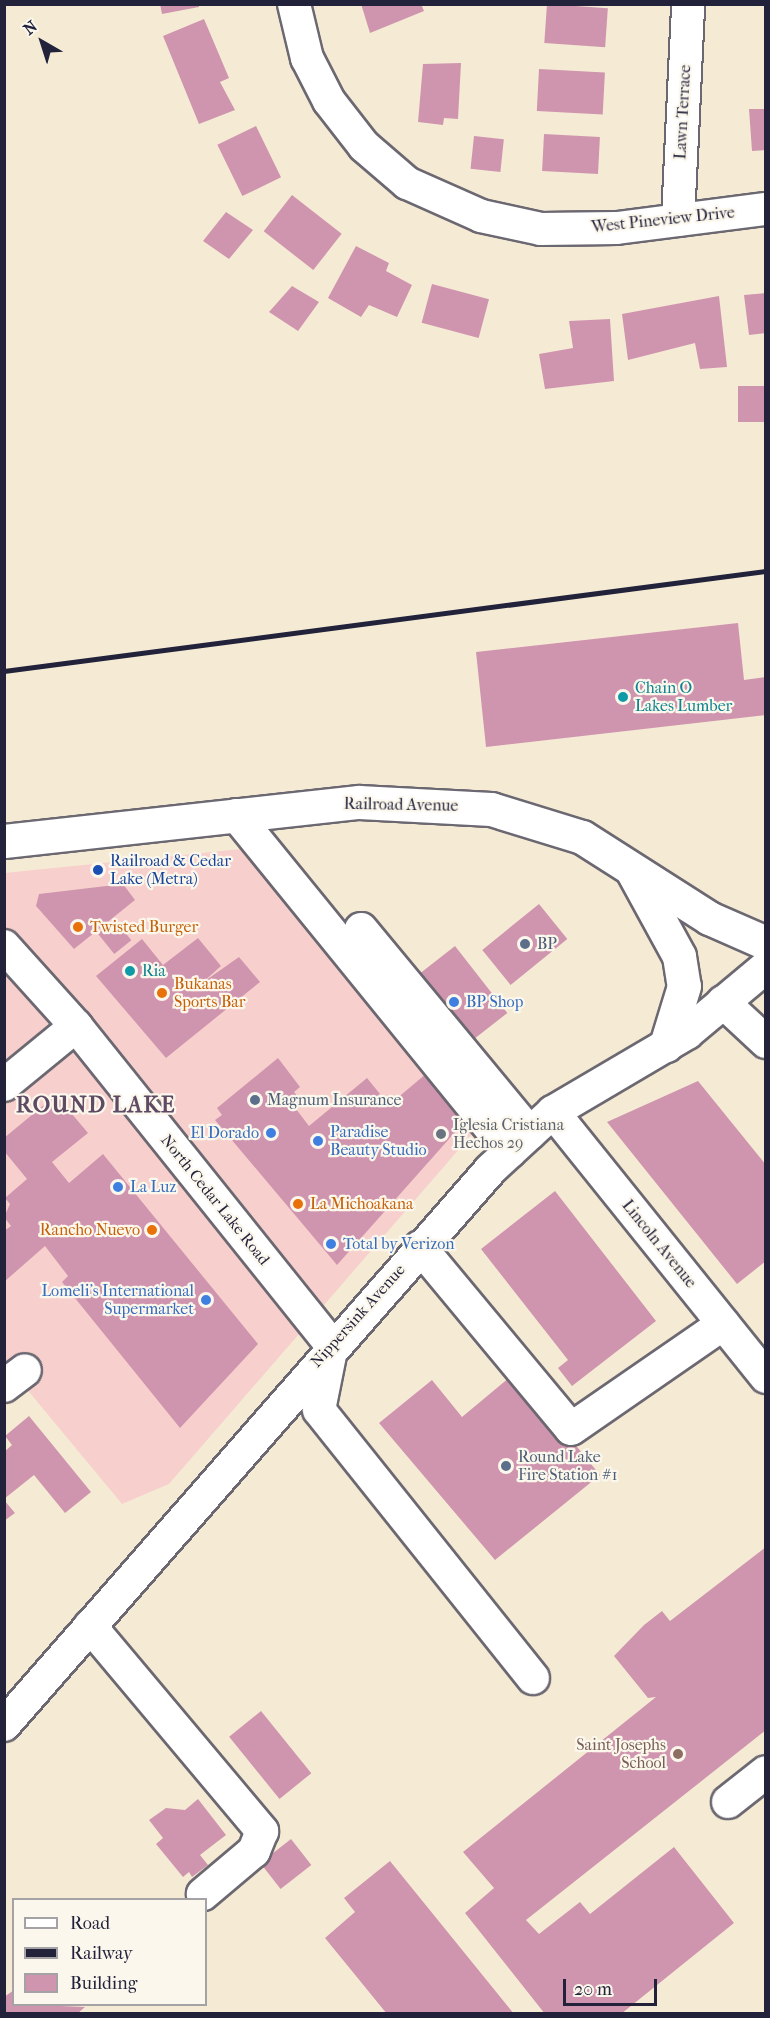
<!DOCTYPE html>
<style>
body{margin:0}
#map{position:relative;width:770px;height:2018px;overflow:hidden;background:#f5ebd5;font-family:"IM FELL French Canon",serif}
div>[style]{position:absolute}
.built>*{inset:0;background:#f7d0cd}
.building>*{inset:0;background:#d095ae;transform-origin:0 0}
.roads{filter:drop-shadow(2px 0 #6c6871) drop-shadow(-2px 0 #6c6871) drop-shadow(0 2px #6c6871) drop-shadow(0 -2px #6c6871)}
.minor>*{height:32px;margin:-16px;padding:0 16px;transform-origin:16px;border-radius:16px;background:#fff}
.major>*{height:33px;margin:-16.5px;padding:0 16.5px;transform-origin:16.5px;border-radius:16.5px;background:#fff}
.rail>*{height:4.5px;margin:-2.25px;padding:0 2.25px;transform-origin:2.25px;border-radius:2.25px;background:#22223b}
.dots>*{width:16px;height:16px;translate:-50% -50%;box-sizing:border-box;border:3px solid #fbf7ec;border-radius:50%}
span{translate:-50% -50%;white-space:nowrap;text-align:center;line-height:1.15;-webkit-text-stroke:4.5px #fbf7ec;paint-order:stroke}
.street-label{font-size:16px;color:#22223b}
.culture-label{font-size:16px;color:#0d838f}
.left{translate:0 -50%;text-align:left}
.transit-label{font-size:16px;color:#164399}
.food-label{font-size:16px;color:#c56008}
.right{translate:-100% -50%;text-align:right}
.service-label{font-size:16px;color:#4e5e75}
.shop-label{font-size:16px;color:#366cbe}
.worship-label{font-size:16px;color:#5b616d}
.education-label{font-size:16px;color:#785e54}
.district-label{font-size:22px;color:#5f4a63;font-weight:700;letter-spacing:1.5px}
.frame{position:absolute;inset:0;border:6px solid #22223b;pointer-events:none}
.legend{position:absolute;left:12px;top:1898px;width:195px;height:108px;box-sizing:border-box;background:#fbf7ec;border:2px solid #a4a2a5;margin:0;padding:8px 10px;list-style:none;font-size:18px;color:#22223b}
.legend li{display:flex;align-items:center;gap:12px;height:30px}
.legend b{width:30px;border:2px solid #a4a2a5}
.north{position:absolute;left:12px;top:12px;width:60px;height:60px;-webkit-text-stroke:4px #fbf7ec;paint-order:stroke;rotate:321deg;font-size:16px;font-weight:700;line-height:24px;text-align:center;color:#22223b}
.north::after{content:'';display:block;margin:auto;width:21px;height:27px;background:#22223b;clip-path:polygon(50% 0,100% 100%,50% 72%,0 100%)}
.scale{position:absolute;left:563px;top:1979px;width:94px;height:27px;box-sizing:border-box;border:3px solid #22223b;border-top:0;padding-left:8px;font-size:18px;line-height:21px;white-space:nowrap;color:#22223b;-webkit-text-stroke:4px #fbf7ec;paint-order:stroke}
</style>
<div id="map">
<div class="built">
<div style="clip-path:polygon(251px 848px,480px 1125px,169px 1484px,122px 1504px,5px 1363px,4px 873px)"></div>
</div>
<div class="building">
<div style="clip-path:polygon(160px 4px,199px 4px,199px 7px,162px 14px)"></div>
<div style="clip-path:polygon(361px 4px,421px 4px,424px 11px,370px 33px)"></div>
<div style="left:547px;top:4px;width:61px;height:39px;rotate:4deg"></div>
<div style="clip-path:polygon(204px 19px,229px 78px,220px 82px,235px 110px,199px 124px,163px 36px)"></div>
<div style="clip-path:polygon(461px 63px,458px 119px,444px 118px,443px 125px,418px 122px,423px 64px)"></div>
<div style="left:539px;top:69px;width:66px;height:42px;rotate:3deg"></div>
<div style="clip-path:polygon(749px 109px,766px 109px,766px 150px,752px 151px)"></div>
<div style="left:256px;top:126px;width:57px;height:43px;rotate:64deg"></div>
<div style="left:544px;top:134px;width:56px;height:37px;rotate:3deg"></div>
<div style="left:474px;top:136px;width:30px;height:33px;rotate:6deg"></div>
<div style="left:292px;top:195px;width:63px;height:46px;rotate:38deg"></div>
<div style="clip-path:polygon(226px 212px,253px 230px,229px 259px,203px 241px)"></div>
<div style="clip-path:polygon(356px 246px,389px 263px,386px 271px,412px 285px,397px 317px,369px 305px,361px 317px,328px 298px)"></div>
<div style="left:432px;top:284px;width:59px;height:40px;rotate:15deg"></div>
<div style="clip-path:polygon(292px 286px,319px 302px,298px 331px,269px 312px)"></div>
<div style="clip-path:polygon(766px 293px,766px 333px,749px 335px,744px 295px)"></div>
<div style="clip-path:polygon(719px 296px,727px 367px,700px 369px,695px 343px,628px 360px,622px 314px)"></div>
<div style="clip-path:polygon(610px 319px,614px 381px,545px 389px,539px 354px,573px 348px,569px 321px)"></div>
<div style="left:766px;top:386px;width:36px;height:28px;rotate:90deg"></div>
<div style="clip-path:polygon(738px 623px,744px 680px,766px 677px,766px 715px,486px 747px,476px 652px)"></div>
<div style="clip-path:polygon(123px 884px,135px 900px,74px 949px,36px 906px,39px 894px)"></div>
<div style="left:539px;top:904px;width:45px;height:73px;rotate:51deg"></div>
<div style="left:115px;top:920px;width:26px;height:22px;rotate:51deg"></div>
<div style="clip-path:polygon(198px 938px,221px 966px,202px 983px,239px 957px,260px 982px,166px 1058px,96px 976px,142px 939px,163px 965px)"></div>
<div style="left:455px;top:946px;width:85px;height:71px;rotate:52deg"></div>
<div style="clip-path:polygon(278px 1058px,300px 1087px,294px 1092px,303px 1104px,296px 1109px,309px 1126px,367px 1078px,389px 1105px,427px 1073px,465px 1121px,337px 1265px,215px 1120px,222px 1115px,217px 1108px)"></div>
<div style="clip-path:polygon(698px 1081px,766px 1165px,766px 1261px,737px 1284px,607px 1122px)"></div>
<div style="clip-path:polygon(56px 1095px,88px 1133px,52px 1162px,69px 1183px,103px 1154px,258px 1344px,180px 1428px,62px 1282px,68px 1276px,45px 1246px,4px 1282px,4px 1231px,11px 1226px,4px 1217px,10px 1204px,5px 1198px,27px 1179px,4px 1151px,4px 1138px)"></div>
<div style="clip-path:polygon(555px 1191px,656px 1321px,572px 1386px,558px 1368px,568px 1360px,481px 1249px)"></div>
<div style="clip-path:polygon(516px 1372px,600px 1475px,495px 1560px,379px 1423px,432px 1380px,462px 1417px)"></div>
<div style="clip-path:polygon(29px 1416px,91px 1492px,65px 1513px,34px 1475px,4px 1499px,4px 1452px,12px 1445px,5px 1436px)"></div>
<div style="clip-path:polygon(4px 1500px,15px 1513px,4px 1521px)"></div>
<div style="clip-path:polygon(766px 1547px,766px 1730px,526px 1920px,539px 1934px,580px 1902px,590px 1914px,674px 1847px,734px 1923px,621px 2014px,545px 2014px,465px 1913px,494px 1888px,463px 1852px,656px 1697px,648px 1698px,614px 1656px,644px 1625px,662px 1611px,670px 1621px)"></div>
<div style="left:261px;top:1711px;width:80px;height:41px;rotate:51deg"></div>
<div style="clip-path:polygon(198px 1799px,226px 1835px,200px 1855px,208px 1865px,192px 1877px,189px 1872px,183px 1877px,156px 1844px,163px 1838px,149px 1820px,166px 1808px,185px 1810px)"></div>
<div style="left:291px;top:1839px;width:33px;height:39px;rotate:52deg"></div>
<div style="clip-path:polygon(390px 1861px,514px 2014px,387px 2014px,325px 1938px,355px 1912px,344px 1898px)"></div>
<div style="clip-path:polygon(14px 1990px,14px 2004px,85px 2007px,77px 2014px,4px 2014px,4px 1997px)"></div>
</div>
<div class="roads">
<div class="minor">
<div style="left:294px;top:4px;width:56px;rotate:76.5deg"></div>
<div style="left:307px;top:58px;width:48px;rotate:62.9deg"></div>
<div style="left:329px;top:101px;width:57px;rotate:52.1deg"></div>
<div style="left:364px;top:146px;width:57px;rotate:40.7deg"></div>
<div style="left:407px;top:183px;width:81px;rotate:24deg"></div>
<div style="left:481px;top:216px;width:61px;rotate:12.2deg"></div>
<div style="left:541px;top:229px;width:76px;rotate:-0.8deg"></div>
<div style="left:617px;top:228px;width:150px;rotate:-7.3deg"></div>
<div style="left:678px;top:220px;width:216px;rotate:-87.3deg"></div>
<div style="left:236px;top:815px;width:434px;rotate:50.9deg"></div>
<div style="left:361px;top:929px;width:265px;rotate:50.4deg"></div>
<div style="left:4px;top:946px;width:108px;rotate:48deg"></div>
<div style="left:76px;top:1026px;width:409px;rotate:51.3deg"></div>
<div style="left:332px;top:1345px;width:66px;rotate:101.3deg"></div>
<div style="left:319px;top:1410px;width:343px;rotate:51.4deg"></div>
<div style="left:723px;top:1002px;width:59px;rotate:42.9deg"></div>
<div style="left:4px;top:1085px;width:93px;rotate:-39.3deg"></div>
<div style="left:553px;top:1112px;width:340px;rotate:51.2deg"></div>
<div style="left:420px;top:1247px;width:236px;rotate:50.3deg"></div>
<div style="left:571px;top:1429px;width:185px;rotate:-34.6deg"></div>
<div style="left:4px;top:1386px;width:26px;rotate:-37deg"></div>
<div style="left:90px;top:1626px;width:268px;rotate:50deg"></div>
<div style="left:262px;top:1831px;width:22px;rotate:112deg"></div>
<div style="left:254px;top:1851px;width:67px;rotate:139.9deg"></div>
<div style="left:4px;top:1725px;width:739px;rotate:-48.78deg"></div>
<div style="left:491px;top:1169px;width:84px;rotate:-42.6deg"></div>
<div style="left:553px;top:1112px;width:156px;rotate:-30.5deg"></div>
<div style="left:687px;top:1033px;width:103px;rotate:-39.9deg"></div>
<div style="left:728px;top:1802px;width:48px;rotate:-38.3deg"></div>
</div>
<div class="major">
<div style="left:4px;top:841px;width:357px;rotate:-6.3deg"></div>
<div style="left:359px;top:802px;width:132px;rotate:3deg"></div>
<div style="left:491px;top:809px;width:95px;rotate:17.1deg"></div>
<div style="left:582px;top:837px;width:151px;rotate:32.5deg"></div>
<div style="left:709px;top:918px;width:62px;rotate:23.7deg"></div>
<div style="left:632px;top:870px;width:98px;rotate:61.3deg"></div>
<div style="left:679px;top:956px;width:30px;rotate:81deg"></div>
<div style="left:684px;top:986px;width:62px;rotate:107deg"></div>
</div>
</div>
<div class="rail">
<div style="left:4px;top:671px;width:769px;rotate:-7.48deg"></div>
</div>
<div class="dots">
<div style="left:623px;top:697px;background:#0f9aa8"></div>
<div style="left:98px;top:870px;background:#1a4fb4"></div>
<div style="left:78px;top:927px;background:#e8710a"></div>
<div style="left:525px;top:944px;background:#5c6f8a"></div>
<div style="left:130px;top:971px;background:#0f9aa8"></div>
<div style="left:162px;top:993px;background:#e8710a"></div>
<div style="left:454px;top:1002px;background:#3f7fe0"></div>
<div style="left:255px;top:1100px;background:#5c6f8a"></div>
<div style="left:271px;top:1133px;background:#3f7fe0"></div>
<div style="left:441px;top:1134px;background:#6b7280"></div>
<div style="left:318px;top:1141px;background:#3f7fe0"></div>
<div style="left:118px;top:1187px;background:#3f7fe0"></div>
<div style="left:298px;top:1204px;background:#e8710a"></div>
<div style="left:152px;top:1230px;background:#e8710a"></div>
<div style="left:331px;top:1244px;background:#3f7fe0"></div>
<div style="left:206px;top:1300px;background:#3f7fe0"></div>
<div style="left:506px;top:1466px;background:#5c6f8a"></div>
<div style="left:678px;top:1754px;background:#8d6e63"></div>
</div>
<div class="street-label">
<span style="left:683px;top:112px;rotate:-87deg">Lawn Terrace</span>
<span style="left:663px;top:220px;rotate:-6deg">West Pineview Drive</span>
<span style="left:401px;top:805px;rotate:1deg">Railroad Avenue</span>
<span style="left:215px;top:1200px;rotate:51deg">North Cedar Lake Road</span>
<span style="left:659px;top:1244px;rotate:51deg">Lincoln Avenue</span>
<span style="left:358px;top:1316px;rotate:-48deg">Nippersink Avenue</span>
</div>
<div class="culture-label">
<span class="left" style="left:635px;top:697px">Chain O<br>Lakes Lumber</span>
<span class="left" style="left:142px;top:971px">Ria</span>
</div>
<div class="transit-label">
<span class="left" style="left:110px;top:870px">Railroad &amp; Cedar<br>Lake (Metra)</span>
</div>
<div class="food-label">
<span class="left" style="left:90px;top:927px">Twisted Burger</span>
<span class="left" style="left:174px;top:993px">Bukanas<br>Sports Bar</span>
<span class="left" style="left:310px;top:1204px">La Michoakana</span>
<span class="right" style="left:140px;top:1230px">Rancho Nuevo</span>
</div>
<div class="service-label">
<span class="left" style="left:537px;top:944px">BP</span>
<span class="left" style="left:267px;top:1100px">Magnum Insurance</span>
<span class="left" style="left:518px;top:1466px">Round Lake<br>Fire Station #1</span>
</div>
<div class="shop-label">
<span class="left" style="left:466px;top:1002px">BP Shop</span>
<span class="left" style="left:330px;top:1141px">Paradise<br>Beauty Studio</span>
<span class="right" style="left:259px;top:1133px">El Dorado</span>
<span class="left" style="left:130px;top:1187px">La Luz</span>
<span class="left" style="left:343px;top:1244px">Total by Verizon</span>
<span class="right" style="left:194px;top:1300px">Lomeli's International<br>Supermarket</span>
</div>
<div class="worship-label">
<span class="left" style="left:453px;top:1134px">Iglesia Cristiana<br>Hechos 29</span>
</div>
<div class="education-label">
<span class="right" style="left:666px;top:1754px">Saint Josephs<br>School</span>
</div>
<div class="district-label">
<span style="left:96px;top:1106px">ROUND LAKE</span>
</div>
<div class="frame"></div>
<ul class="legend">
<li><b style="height:8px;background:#fff"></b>Road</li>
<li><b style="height:8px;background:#22223b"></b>Railway</li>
<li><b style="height:16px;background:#d095ae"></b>Building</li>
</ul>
<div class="north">N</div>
<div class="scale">20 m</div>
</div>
